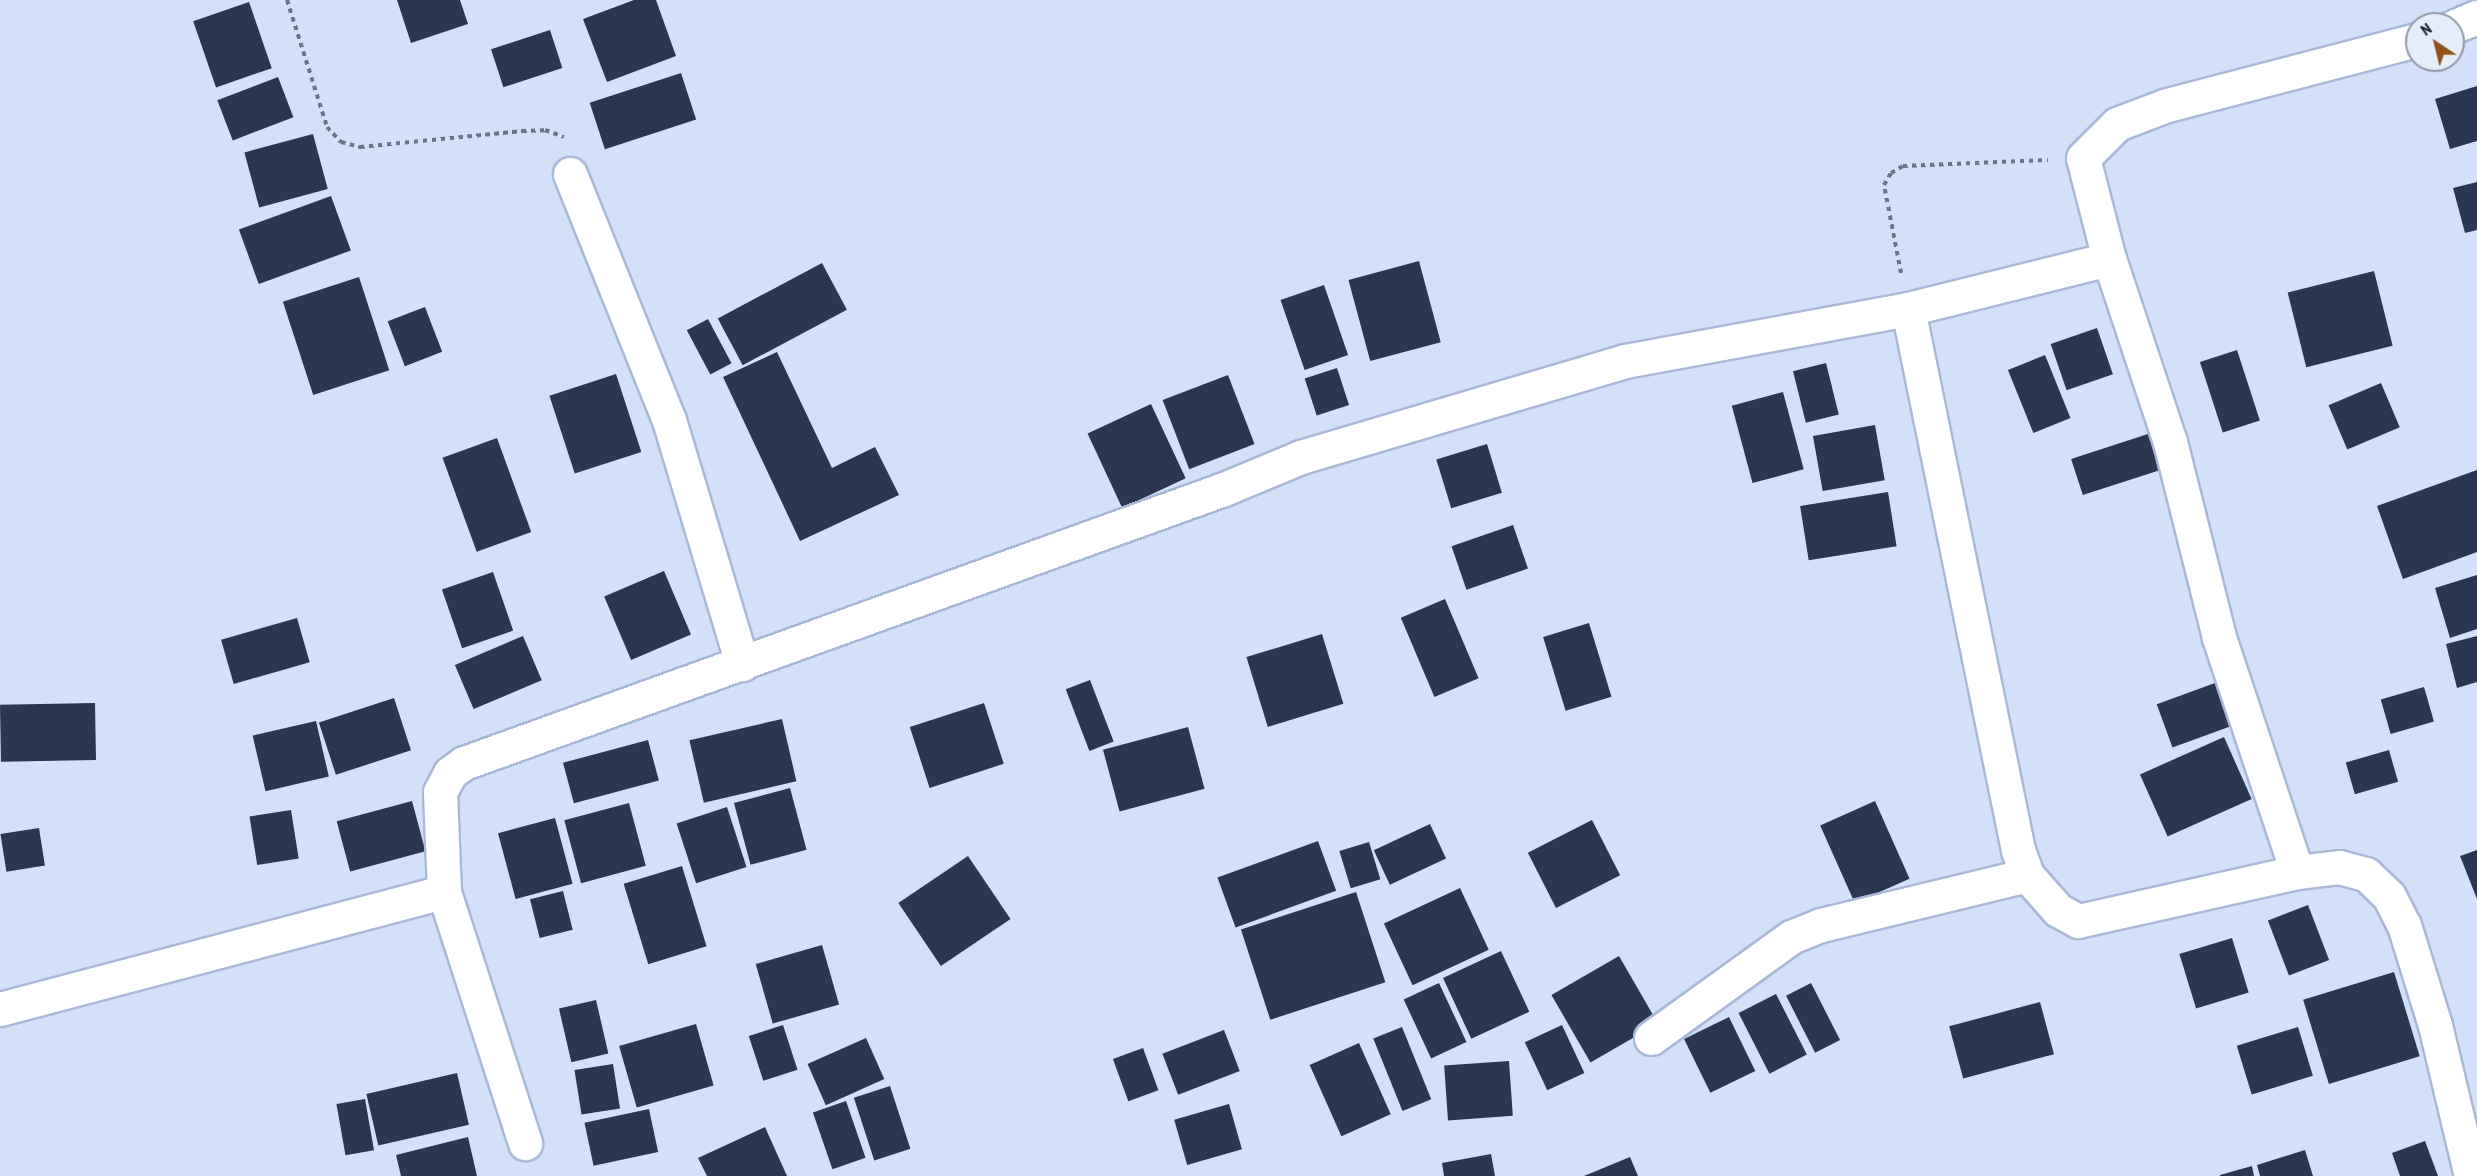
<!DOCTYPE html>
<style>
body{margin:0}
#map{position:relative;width:2477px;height:1176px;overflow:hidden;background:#d3e0fa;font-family:"PT Sans Narrow",sans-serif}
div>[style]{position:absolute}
.building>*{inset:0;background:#2b3650;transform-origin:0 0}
.path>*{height:4px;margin-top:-2px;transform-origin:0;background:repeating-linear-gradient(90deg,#6b7386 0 4.5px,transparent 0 9px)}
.roads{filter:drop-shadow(2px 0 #a9b8d7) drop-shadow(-2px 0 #a9b8d7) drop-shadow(0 2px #a9b8d7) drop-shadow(0 -2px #a9b8d7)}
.minor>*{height:33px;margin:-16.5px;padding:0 16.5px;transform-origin:16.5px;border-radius:16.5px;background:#fff}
span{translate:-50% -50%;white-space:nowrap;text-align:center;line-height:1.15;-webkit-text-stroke:6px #e6edfa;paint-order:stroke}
.north{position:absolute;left:2405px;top:12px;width:60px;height:60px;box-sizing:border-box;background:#e6edfa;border:2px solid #9197a4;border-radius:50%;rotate:325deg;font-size:16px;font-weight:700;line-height:24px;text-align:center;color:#121723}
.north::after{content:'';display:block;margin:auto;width:21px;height:27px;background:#91511b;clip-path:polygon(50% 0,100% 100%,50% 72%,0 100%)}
</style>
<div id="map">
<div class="building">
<div style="clip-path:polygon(397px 0,460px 0,468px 24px,411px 43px)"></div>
<div style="clip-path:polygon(634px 0,656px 0,676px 56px,607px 82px,583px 19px)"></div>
<div style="left:249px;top:2px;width:70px;height:59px;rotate:71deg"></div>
<div style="left:550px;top:30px;width:40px;height:62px;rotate:72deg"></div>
<div style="left:681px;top:73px;width:49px;height:96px;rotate:72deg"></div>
<div style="left:278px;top:77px;width:43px;height:65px;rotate:69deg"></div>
<div style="clip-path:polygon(2477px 86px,2477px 141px,2450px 149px,2435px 99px)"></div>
<div style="left:313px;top:134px;width:57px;height:71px;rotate:75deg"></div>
<div style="clip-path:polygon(2477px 182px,2477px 230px,2465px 233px,2453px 188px)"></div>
<div style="left:331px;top:196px;width:58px;height:98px;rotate:70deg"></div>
<div style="left:1419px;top:261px;width:84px;height:73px;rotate:75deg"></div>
<div style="left:822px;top:263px;width:53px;height:118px;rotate:62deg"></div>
<div style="left:2374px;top:271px;width:77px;height:89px;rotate:76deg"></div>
<div style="left:359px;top:277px;width:98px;height:80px;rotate:72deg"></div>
<div style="left:1324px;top:285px;width:74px;height:46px;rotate:71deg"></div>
<div style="left:425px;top:307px;width:48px;height:40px;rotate:69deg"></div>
<div style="left:708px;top:319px;width:50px;height:24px;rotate:62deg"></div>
<div style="left:2097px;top:328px;width:49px;height:49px;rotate:71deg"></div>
<div style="left:2237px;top:350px;width:74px;height:39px;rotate:72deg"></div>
<div style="clip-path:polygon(777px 352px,832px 468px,875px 447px,899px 495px,800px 541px,723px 377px)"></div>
<div style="left:2045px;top:355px;width:68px;height:40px;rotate:68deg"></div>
<div style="left:1826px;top:363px;width:53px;height:34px;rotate:76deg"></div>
<div style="left:1337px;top:368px;width:39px;height:34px;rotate:72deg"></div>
<div style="left:616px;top:374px;width:82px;height:70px;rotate:72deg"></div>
<div style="left:1228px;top:375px;width:74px;height:70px;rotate:69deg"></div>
<div style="left:2381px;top:383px;width:48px;height:57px;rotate:67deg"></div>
<div style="left:1783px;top:392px;width:80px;height:53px;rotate:75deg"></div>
<div style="left:1151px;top:404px;width:82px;height:70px;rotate:65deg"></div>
<div style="left:1875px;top:425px;width:56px;height:63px;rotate:80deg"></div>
<div style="left:2151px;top:433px;width:38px;height:84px;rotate:72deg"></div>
<div style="left:497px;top:438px;width:100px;height:58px;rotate:70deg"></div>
<div style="left:1487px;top:444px;width:51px;height:53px;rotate:73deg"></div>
<div style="clip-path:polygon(2477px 470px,2477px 552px,2403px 579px,2377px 506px)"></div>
<div style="left:1888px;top:492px;width:55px;height:89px;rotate:81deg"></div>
<div style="left:1513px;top:525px;width:46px;height:65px;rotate:71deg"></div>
<div style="left:664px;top:571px;width:69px;height:65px;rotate:67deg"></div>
<div style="left:493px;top:572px;width:62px;height:54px;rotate:71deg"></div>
<div style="clip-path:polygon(2477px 575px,2477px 629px,2450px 638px,2435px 588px)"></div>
<div style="left:1445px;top:599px;width:86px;height:48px;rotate:67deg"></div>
<div style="left:297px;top:618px;width:46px;height:79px;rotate:74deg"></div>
<div style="left:1589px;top:623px;width:77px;height:48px;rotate:73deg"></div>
<div style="left:1322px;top:634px;width:73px;height:79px;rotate:73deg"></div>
<div style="left:523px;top:636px;width:48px;height:74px;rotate:67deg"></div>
<div style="clip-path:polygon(2477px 636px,2477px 682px,2457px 688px,2446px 644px)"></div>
<div style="left:1090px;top:680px;width:66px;height:26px;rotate:69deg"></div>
<div style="left:2215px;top:683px;width:46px;height:62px;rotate:70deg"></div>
<div style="left:2424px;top:687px;width:36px;height:45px;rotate:74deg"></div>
<div style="left:394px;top:698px;width:55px;height:79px;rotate:72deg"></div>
<div style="left:95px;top:703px;width:57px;height:95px;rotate:89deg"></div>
<div style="left:984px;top:703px;width:64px;height:78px;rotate:72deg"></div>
<div style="left:782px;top:719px;width:64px;height:95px;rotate:77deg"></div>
<div style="left:316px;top:721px;width:57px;height:65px;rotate:77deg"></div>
<div style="left:1188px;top:727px;width:64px;height:88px;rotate:75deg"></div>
<div style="left:2224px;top:737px;width:68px;height:92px;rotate:66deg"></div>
<div style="left:648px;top:740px;width:42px;height:88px;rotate:75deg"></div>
<div style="left:2389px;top:750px;width:33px;height:45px;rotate:74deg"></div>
<div style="left:790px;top:788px;width:64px;height:58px;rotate:75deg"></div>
<div style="left:412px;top:801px;width:52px;height:78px;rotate:75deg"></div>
<div style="left:1875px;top:801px;width:85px;height:60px;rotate:66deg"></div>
<div style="left:629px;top:803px;width:65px;height:67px;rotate:75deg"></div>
<div style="left:727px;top:807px;width:63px;height:53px;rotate:72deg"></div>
<div style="left:291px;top:810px;width:49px;height:42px;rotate:81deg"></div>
<div style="left:555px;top:818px;width:68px;height:59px;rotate:75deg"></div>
<div style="left:1592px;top:820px;width:62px;height:72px;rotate:63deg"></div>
<div style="left:1430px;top:824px;width:38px;height:62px;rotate:65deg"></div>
<div style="left:39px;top:828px;width:38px;height:39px;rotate:81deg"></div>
<div style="left:1318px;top:841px;width:53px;height:107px;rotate:70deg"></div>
<div style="left:1369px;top:842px;width:39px;height:31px;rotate:73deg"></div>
<div style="clip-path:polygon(2477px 850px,2477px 899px,2460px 856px)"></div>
<div style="left:968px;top:856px;width:76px;height:84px;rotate:56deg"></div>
<div style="left:682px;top:866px;width:84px;height:61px;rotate:73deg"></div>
<div style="left:1460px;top:888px;width:68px;height:84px;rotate:65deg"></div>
<div style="left:563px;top:891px;width:40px;height:34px;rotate:76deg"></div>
<div style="left:1356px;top:892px;width:95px;height:121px;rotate:72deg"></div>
<div style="left:2308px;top:905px;width:59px;height:43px;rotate:69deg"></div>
<div style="left:2232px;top:938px;width:57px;height:55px;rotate:73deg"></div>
<div style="left:822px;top:945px;width:62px;height:69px;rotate:74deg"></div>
<div style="left:1501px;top:951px;width:67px;height:64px;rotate:65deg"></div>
<div style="left:1619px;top:956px;width:78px;height:78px;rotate:60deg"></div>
<div style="left:2394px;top:972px;width:88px;height:95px;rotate:73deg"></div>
<div style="left:1439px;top:983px;width:65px;height:39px;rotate:65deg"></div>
<div style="left:1811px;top:983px;width:64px;height:28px;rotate:63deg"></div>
<div style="left:1776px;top:994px;width:68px;height:42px;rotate:63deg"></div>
<div style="left:596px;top:1000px;width:55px;height:38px;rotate:77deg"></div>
<div style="left:2040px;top:1002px;width:54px;height:94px;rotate:75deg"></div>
<div style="left:1729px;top:1017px;width:60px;height:50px;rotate:64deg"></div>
<div style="left:696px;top:1024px;width:64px;height:80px;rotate:74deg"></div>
<div style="left:783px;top:1025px;width:47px;height:36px;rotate:72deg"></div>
<div style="left:1562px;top:1025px;width:53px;height:41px;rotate:65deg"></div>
<div style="left:1402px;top:1027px;width:78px;height:31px;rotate:68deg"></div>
<div style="left:2298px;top:1027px;width:51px;height:64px;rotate:73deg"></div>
<div style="left:1224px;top:1030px;width:44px;height:66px;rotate:69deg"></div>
<div style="left:866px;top:1038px;width:45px;height:64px;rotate:66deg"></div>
<div style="left:1359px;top:1043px;width:78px;height:54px;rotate:66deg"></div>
<div style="left:1143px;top:1048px;width:45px;height:32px;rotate:70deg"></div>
<div style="left:1509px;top:1061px;width:55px;height:65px;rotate:86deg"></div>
<div style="left:613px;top:1064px;width:45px;height:39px;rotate:81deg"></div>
<div style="left:457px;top:1073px;width:53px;height:93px;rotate:77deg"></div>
<div style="left:890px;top:1086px;width:66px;height:38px;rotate:72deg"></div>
<div style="left:365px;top:1099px;width:52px;height:29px;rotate:80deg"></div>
<div style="left:846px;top:1101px;width:60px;height:35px;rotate:71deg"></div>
<div style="left:1229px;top:1104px;width:47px;height:57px;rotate:74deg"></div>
<div style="left:649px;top:1109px;width:44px;height:66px;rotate:78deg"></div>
<div style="clip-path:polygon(765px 1127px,787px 1176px,707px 1176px,698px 1158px)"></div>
<div style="clip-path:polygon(468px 1137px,477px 1176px,401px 1176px,396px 1155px)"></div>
<div style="clip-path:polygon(2425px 1141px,2438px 1176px,2400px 1176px,2392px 1153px)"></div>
<div style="clip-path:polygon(2305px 1150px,2313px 1176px,2260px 1176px,2257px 1165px)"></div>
<div style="clip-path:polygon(1491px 1154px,1495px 1176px,1444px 1176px,1442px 1163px)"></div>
<div style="clip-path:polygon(1630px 1157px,1638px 1176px,1584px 1176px)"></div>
<div style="clip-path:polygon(2252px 1166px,2254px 1176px,2220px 1176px,2220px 1175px)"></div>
</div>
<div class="path">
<div style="left:287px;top:0;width:133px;rotate:72.5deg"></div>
<div style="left:327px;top:127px;width:21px;rotate:47deg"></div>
<div style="left:341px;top:142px;width:20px;rotate:15deg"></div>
<div style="left:360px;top:147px;width:163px;rotate:-5.6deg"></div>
<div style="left:522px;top:131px;width:23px;rotate:-2deg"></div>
<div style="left:545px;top:130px;width:20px;rotate:20deg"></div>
<div style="left:1901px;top:273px;width:90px;rotate:-100.9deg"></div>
<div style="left:1884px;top:185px;width:14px;rotate:-60deg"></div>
<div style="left:1891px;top:173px;width:14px;rotate:-30deg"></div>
<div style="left:1903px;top:166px;width:145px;rotate:-2.4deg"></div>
</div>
<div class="roads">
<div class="minor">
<div style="left:2453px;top:27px;width:26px;rotate:-23deg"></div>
<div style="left:570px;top:174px;width:265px;rotate:68.1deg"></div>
<div style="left:669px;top:420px;width:255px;rotate:73.3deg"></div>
<div style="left:1908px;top:309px;width:552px;rotate:78.51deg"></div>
<div style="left:2018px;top:850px;width:27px;rotate:70deg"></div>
<div style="left:2027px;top:875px;width:47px;rotate:48.5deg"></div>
<div style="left:2058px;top:910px;width:23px;rotate:29deg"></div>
<div style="left:2078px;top:921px;width:224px;rotate:-12.6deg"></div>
<div style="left:2297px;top:872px;width:42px;rotate:-6.8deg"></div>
<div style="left:2339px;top:867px;width:28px;rotate:15deg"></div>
<div style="left:2366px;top:874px;width:32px;rotate:44deg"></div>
<div style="left:2389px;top:896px;width:33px;rotate:63deg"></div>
<div style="left:2404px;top:925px;width:105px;rotate:72.8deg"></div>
<div style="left:2435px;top:1025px;width:155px;rotate:76.6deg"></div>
<div style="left:2297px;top:872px;width:248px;rotate:-108.4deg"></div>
<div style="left:2219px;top:637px;width:201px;rotate:-104.1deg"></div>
<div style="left:2170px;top:442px;width:193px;rotate:-108.4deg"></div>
<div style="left:2109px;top:259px;width:104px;rotate:-104.4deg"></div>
<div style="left:2083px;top:158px;width:48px;rotate:-45deg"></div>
<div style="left:2117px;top:124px;width:53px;rotate:-20.8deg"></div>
<div style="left:2167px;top:105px;width:258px;rotate:-14.6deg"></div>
<div style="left:444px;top:892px;width:264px;rotate:72.1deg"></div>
<div style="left:0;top:1009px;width:459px;rotate:-14.8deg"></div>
<div style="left:444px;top:892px;width:100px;rotate:-92.3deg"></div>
<div style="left:440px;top:792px;width:21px;rotate:-62deg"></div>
<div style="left:450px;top:773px;width:17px;rotate:-36deg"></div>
<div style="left:464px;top:763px;width:808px;rotate:-19.83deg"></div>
<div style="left:1224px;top:489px;width:83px;rotate:-22.6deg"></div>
<div style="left:1301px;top:457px;width:338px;rotate:-16.5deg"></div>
<div style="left:1625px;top:361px;width:288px;rotate:-10.4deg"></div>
<div style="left:1908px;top:309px;width:207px;rotate:-14deg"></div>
<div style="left:1651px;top:1038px;width:173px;rotate:-35.8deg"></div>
<div style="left:1791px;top:937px;width:32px;rotate:-22deg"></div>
<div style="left:1821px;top:925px;width:212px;rotate:-13.6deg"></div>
</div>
</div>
<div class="north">N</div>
</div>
